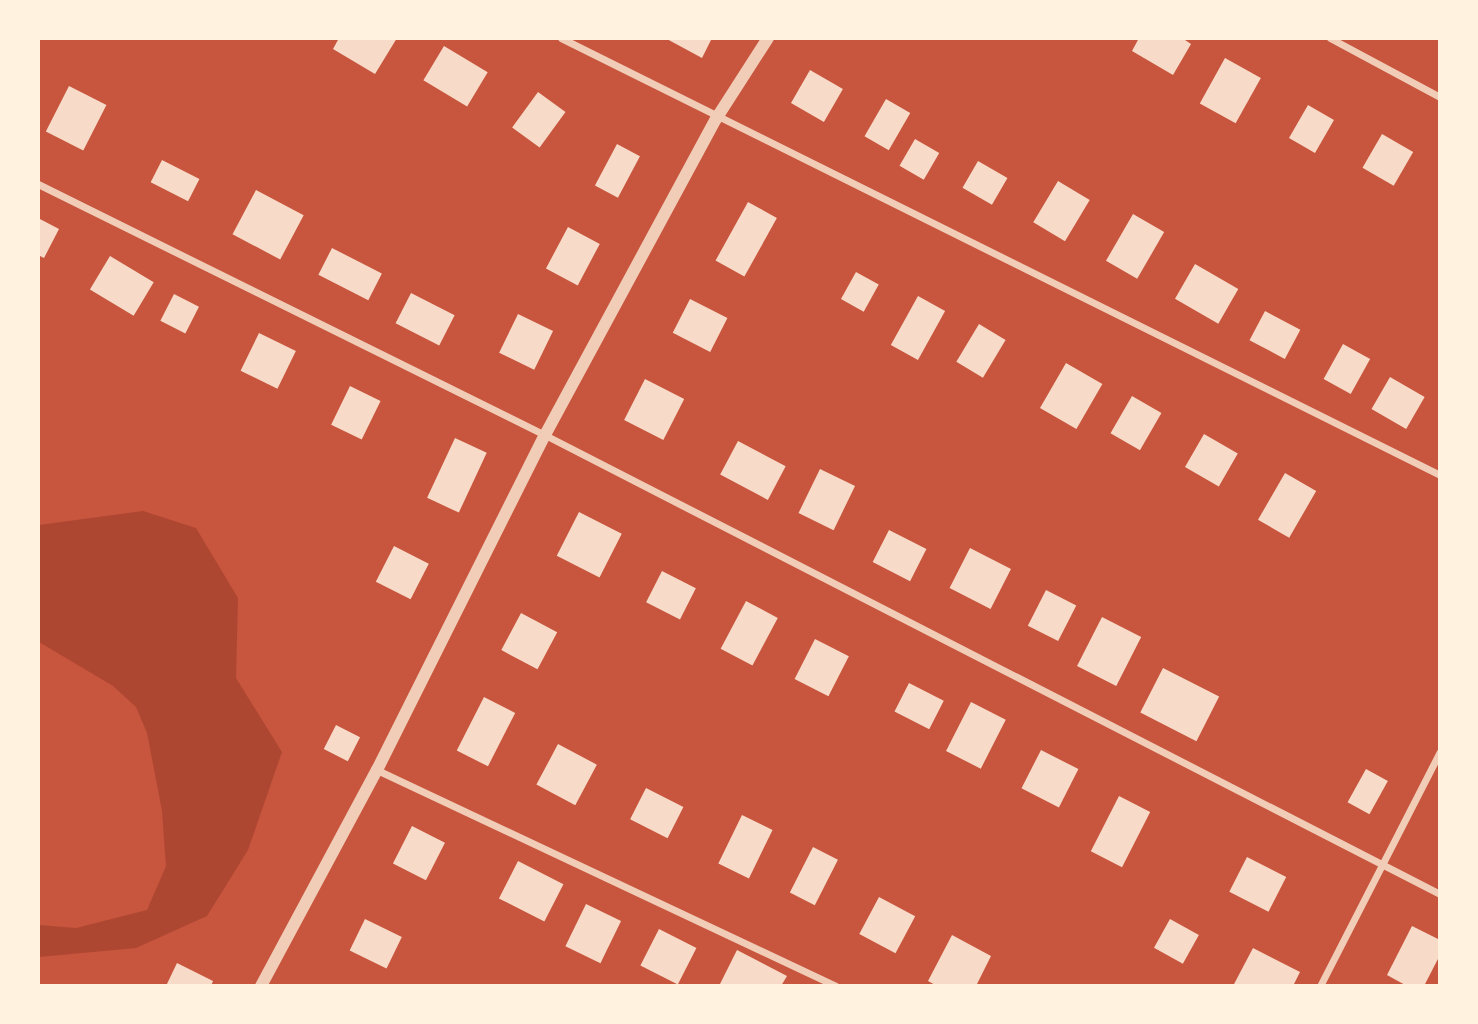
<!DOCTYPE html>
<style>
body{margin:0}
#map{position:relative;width:1478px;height:1024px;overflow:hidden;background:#c8553d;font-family:Commissioner,sans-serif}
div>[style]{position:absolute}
.green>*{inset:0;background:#ae4732}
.building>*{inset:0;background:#f7dbc8;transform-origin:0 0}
.minor>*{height:7px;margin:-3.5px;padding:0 3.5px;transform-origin:3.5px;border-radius:3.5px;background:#f1ccb7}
.tertiary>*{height:12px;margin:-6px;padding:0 6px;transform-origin:6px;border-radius:6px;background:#f1ccb7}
span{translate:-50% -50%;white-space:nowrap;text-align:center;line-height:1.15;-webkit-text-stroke:5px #fff3e0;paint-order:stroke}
.frame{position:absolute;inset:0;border:40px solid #fff3e0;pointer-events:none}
</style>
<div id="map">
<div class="green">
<div style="clip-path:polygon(143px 511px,196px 528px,238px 598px,236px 678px,282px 752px,248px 850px,207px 916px,136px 948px,39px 957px,39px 925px,76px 928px,147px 910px,166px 866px,162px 811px,147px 733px,136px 707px,113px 686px,39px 642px,39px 525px)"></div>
</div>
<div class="building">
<div style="clip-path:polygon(339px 38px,397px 38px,375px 74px,333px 49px)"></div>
<div style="clip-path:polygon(665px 38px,712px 38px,702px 58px)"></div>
<div style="clip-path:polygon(1139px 38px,1182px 38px,1191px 44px,1173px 75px,1132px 51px)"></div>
<div style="left:444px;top:46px;width:51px;height:40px;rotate:31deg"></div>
<div style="left:1225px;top:58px;width:41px;height:52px;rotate:29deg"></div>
<div style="left:810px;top:70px;width:38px;height:38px;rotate:30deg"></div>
<div style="left:69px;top:86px;width:42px;height:51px;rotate:27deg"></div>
<div style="left:538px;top:92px;width:34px;height:44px;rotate:36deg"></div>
<div style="left:886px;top:99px;width:28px;height:43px;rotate:30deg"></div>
<div style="left:1308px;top:105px;width:30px;height:38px;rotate:30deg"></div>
<div style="left:1382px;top:134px;width:36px;height:39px;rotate:30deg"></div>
<div style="left:915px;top:139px;width:28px;height:31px;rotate:30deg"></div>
<div style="left:617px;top:144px;width:26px;height:47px;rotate:28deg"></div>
<div style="left:162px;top:160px;width:42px;height:25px;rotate:27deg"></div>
<div style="left:978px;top:161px;width:34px;height:31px;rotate:30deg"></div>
<div style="left:1058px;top:181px;width:37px;height:48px;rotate:31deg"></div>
<div style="left:256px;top:190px;width:54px;height:50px;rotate:28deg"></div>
<div style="left:748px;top:202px;width:33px;height:67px;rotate:29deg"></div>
<div style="left:1133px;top:214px;width:36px;height:54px;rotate:30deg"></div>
<div style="clip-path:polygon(38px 218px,59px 229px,44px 258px,38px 255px)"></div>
<div style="left:568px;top:227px;width:36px;height:47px;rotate:28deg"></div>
<div style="left:332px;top:248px;width:56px;height:30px;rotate:27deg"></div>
<div style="left:110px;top:256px;width:51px;height:39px;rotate:31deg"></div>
<div style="left:1195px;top:264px;width:50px;height:40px;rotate:30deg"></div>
<div style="left:856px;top:272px;width:26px;height:31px;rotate:29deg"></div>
<div style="left:411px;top:293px;width:49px;height:34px;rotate:27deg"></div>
<div style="left:174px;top:294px;width:28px;height:30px;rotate:27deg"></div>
<div style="left:918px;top:296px;width:31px;height:56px;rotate:29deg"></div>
<div style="left:690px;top:299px;width:42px;height:38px;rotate:27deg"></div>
<div style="left:1265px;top:311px;width:40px;height:33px;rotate:28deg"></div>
<div style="left:518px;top:314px;width:39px;height:43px;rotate:26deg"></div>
<div style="left:979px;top:324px;width:31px;height:44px;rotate:31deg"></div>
<div style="left:259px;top:333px;width:41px;height:42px;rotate:26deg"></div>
<div style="left:1343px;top:344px;width:31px;height:40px;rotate:29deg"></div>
<div style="left:1066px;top:363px;width:42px;height:52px;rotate:30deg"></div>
<div style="left:1390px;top:377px;width:40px;height:37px;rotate:30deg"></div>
<div style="left:645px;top:379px;width:44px;height:46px;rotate:27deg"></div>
<div style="left:350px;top:386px;width:34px;height:43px;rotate:26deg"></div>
<div style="left:1132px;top:396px;width:34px;height:43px;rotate:30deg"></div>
<div style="left:1204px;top:434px;width:39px;height:38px;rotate:30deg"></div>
<div style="left:455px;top:438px;width:35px;height:66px;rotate:25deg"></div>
<div style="left:738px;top:441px;width:54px;height:38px;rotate:28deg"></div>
<div style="left:820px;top:469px;width:39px;height:49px;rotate:26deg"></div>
<div style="left:1285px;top:473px;width:36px;height:54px;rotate:30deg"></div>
<div style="left:579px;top:512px;width:48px;height:49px;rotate:27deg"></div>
<div style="left:889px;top:530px;width:42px;height:36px;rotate:27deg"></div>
<div style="left:394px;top:546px;width:39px;height:40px;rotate:27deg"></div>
<div style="left:970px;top:548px;width:46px;height:45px;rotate:27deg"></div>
<div style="left:662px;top:571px;width:38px;height:35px;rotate:27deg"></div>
<div style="left:1046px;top:590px;width:34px;height:40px;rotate:27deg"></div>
<div style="left:746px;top:601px;width:36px;height:54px;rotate:28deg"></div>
<div style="left:521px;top:613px;width:41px;height:42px;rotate:28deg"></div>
<div style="left:1102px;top:617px;width:44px;height:55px;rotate:27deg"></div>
<div style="left:815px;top:639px;width:38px;height:45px;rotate:27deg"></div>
<div style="left:1163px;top:668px;width:63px;height:50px;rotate:27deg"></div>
<div style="left:909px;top:683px;width:39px;height:32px;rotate:27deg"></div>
<div style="left:484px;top:697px;width:35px;height:60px;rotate:27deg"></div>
<div style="left:971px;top:702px;width:39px;height:55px;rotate:27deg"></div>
<div style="left:336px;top:725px;width:27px;height:27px;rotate:27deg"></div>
<div style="left:558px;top:744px;width:44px;height:46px;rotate:28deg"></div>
<div style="left:1041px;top:750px;width:42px;height:43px;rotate:27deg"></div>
<div style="left:1366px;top:769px;width:25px;height:38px;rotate:29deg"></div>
<div style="left:646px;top:788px;width:42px;height:35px;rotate:27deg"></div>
<div style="left:1119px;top:796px;width:35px;height:62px;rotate:27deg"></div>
<div style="left:742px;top:815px;width:34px;height:54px;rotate:26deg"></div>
<div style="left:412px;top:826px;width:37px;height:42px;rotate:27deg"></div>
<div style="left:813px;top:847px;width:28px;height:51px;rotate:27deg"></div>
<div style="left:1247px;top:857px;width:44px;height:39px;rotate:27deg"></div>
<div style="left:518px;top:861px;width:51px;height:42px;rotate:27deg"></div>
<div style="left:879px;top:897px;width:41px;height:42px;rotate:28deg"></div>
<div style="left:586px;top:904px;width:39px;height:47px;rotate:26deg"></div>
<div style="left:365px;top:919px;width:41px;height:35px;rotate:26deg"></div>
<div style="left:1170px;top:919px;width:33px;height:33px;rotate:29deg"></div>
<div style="clip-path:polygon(1412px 926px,1440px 940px,1440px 955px,1424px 986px,1407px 986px,1387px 975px)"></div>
<div style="left:659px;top:929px;width:42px;height:41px;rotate:27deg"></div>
<div style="clip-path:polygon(952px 935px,991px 956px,976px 986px,937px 986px,928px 981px)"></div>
<div style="clip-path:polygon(1253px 948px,1300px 972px,1293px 986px,1233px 986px)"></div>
<div style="clip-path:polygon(737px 950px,787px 976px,781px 986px,719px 986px)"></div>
<div style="clip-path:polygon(177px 963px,213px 981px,211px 986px,166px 986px)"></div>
</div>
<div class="minor">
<div style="left:561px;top:38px;width:982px;rotate:26.43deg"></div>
<div style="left:1330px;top:38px;width:125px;rotate:28.2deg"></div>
<div style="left:38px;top:184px;width:566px;rotate:26.34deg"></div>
<div style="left:545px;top:435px;width:1006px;rotate:27.15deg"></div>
<div style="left:377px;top:770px;width:507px;rotate:25.2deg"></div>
<div style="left:1320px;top:986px;width:263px;rotate:-62.9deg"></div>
</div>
<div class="tertiary">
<div style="left:261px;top:986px;width:245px;rotate:-61.8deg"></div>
<div style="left:377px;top:770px;width:375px;rotate:-63.4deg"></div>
<div style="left:545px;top:435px;width:359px;rotate:-61.6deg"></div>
<div style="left:716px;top:119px;width:96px;rotate:-57.3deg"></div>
</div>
<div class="frame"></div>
</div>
